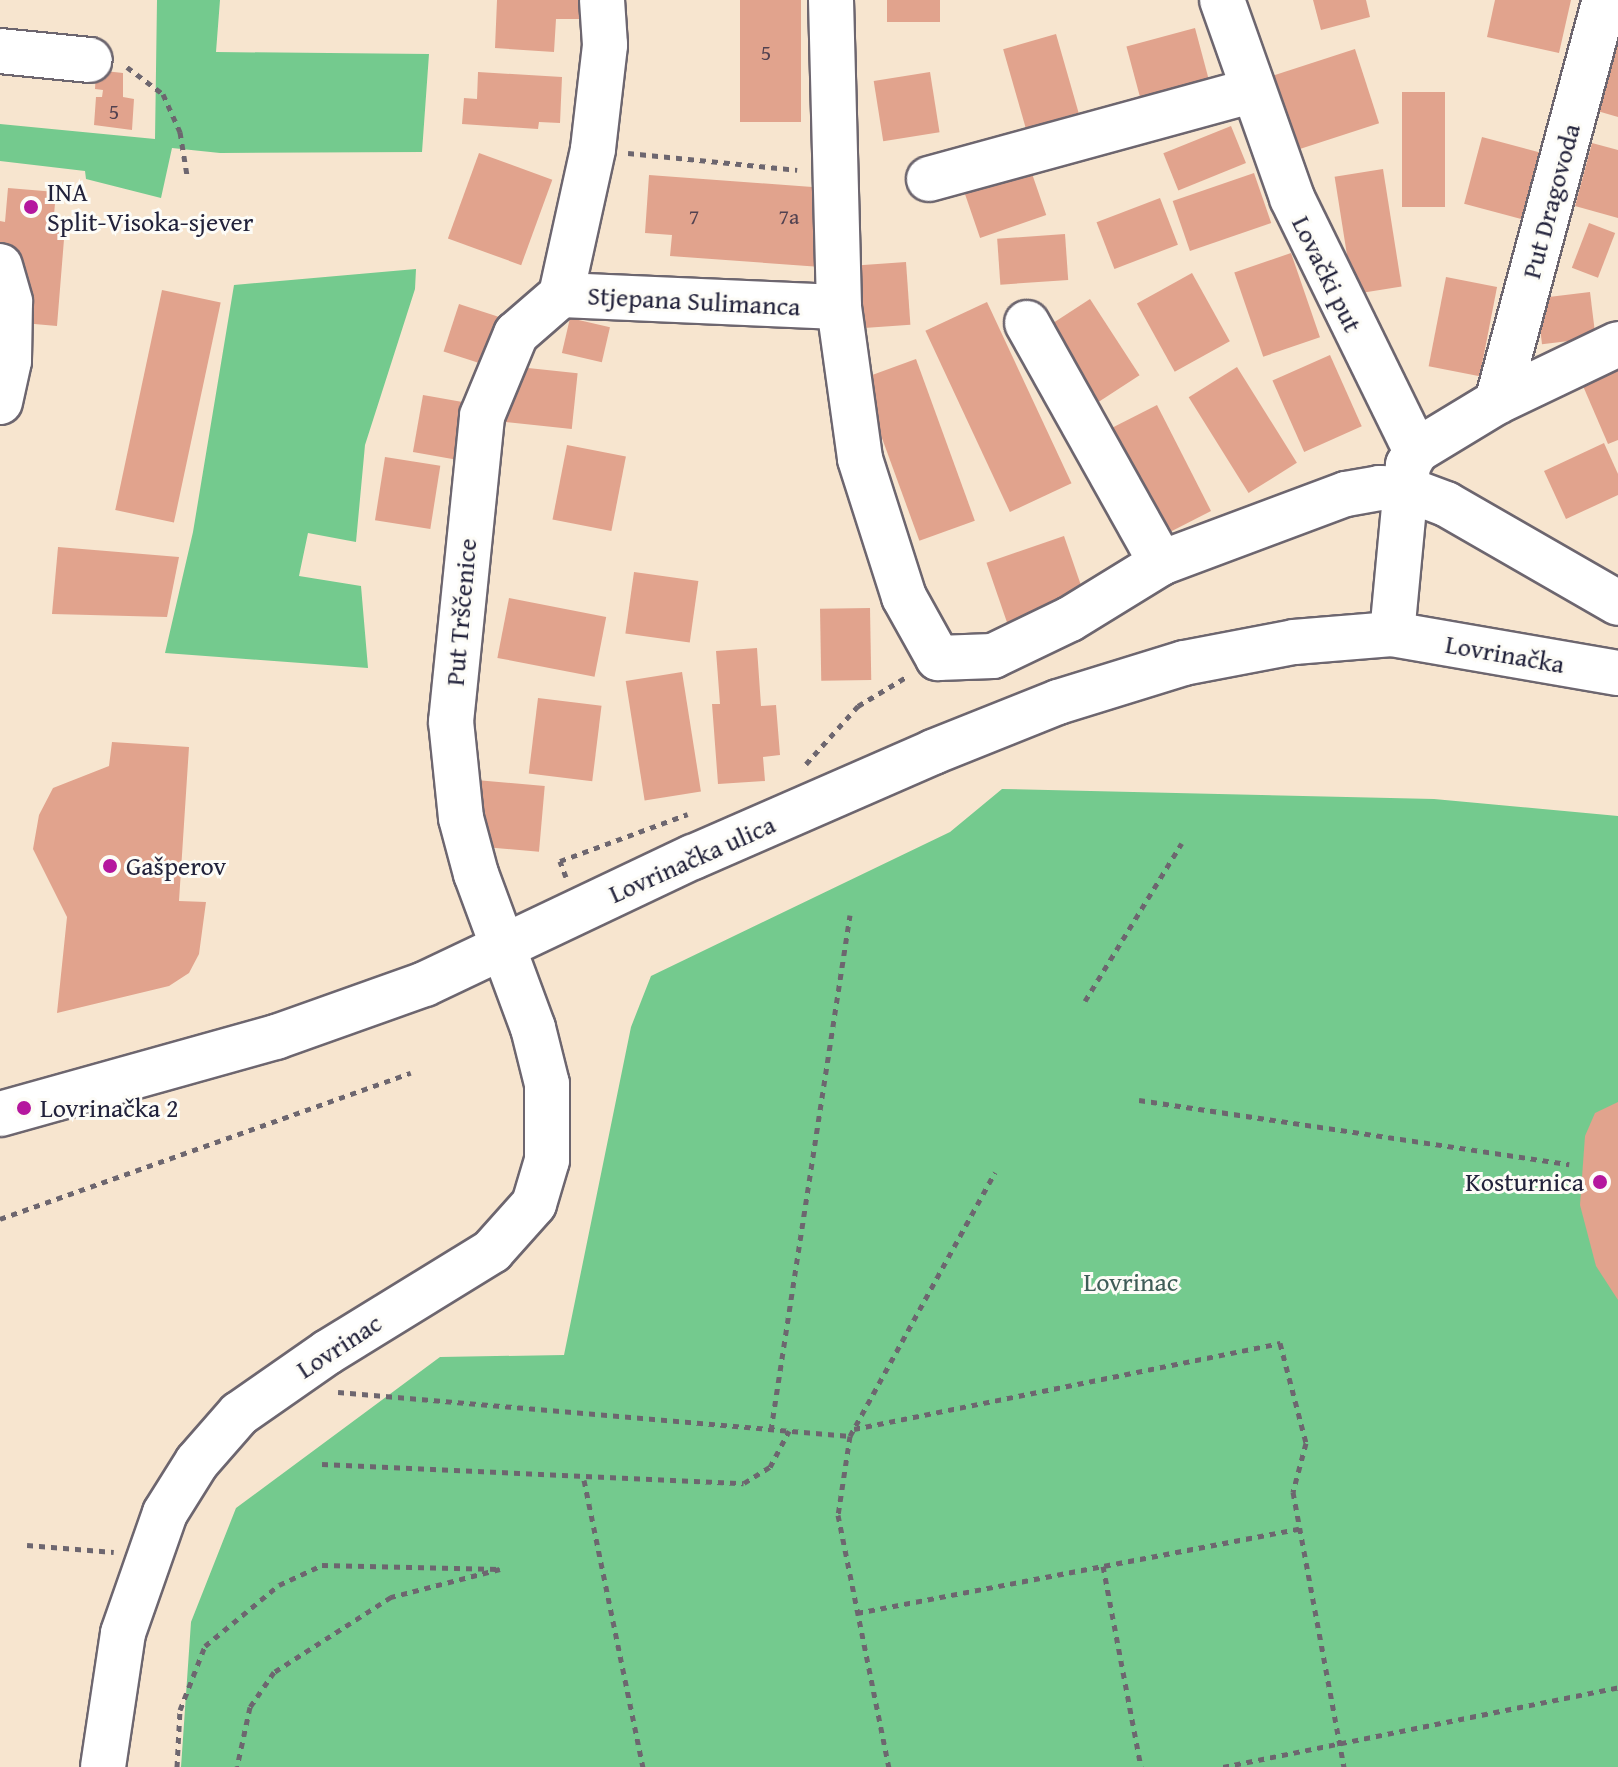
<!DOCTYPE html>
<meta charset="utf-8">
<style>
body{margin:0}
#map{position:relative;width:1618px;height:1767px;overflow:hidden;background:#f7e5cf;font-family:"Gentium Book Plus",serif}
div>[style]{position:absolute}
.green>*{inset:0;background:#74ca8e}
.building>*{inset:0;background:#e1a38d;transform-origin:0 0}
.path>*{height:5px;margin-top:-2.5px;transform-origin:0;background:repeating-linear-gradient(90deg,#6d666f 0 6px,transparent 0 12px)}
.roads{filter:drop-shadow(2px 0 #6d666f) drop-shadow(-2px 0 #6d666f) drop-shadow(0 2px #6d666f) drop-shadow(0 -2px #6d666f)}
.minor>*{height:44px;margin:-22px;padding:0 22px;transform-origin:22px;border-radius:22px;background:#fff}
.dots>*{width:22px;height:22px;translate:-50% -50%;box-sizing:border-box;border:4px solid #fdfcf7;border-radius:50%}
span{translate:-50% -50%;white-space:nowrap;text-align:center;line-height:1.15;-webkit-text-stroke:6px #fdfcf7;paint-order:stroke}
.number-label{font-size:22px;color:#524250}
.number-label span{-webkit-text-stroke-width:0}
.poi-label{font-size:26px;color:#22223b}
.left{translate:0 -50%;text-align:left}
.right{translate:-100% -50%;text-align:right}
.street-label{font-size:26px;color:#22223b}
.park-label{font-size:26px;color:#3f5d58}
</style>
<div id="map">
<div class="green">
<div style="clip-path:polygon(157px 0,220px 0,216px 52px,429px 54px,422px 152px,220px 153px,172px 148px,161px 198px,86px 179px,85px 171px,0 161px,0 124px,155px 139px)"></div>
<div style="clip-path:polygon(416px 269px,415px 289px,365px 445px,356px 542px,308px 533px,299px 576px,361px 586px,368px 668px,165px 653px,193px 532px,234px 285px)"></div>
<div style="clip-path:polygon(1002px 789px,1434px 799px,1618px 816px,1618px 1767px,181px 1767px,191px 1622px,236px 1508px,440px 1357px,564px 1355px,631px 1027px,651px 976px,950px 832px)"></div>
</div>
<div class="building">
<div style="clip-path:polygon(497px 0,591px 0,590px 19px,556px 19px,554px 52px,495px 48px)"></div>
<div style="left:740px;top:0;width:61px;height:122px"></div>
<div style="left:887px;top:0;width:53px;height:22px"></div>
<div style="clip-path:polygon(1313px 0,1366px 0,1370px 17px,1321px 30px)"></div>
<div style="clip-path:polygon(1495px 0,1571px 0,1559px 53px,1487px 37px)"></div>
<div style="left:1195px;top:28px;width:61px;height:71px;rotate:75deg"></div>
<div style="left:1056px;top:34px;width:82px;height:55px;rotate:74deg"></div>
<div style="clip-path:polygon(1618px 34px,1618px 117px,1587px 108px)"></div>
<div style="left:1355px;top:49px;width:78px;height:89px;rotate:72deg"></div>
<div style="clip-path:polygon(96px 70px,123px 73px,123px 97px,134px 99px,132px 130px,94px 125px,96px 97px,102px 97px,103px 90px,95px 89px)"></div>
<div style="clip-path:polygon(478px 72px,562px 77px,560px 123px,539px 122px,538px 129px,462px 124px,464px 98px,477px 99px)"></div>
<div style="left:930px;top:72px;width:61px;height:57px;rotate:81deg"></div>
<div style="left:1402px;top:92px;width:43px;height:115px"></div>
<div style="left:1231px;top:126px;width:40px;height:73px;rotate:68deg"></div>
<div style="left:1482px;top:137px;width:61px;height:69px;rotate:15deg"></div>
<div style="clip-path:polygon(1592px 143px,1618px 150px,1618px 218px,1575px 206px)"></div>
<div style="left:479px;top:153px;width:78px;height:91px;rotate:20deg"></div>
<div style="left:1029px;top:165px;width:53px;height:70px;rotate:71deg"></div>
<div style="left:1383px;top:169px;width:119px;height:49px;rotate:81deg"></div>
<div style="left:1254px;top:173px;width:53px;height:86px;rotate:71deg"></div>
<div style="clip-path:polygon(649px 175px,826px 188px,821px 267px,670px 256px,672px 235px,645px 233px)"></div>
<div style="clip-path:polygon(8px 188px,56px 192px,53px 226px,65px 227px,57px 326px,0 321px,0 221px,5px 222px)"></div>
<div style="left:1160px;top:198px;width:50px;height:68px;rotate:69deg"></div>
<div style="left:1589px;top:223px;width:28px;height:48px;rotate:21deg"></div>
<div style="left:1065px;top:234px;width:46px;height:68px;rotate:86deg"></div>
<div style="left:1291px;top:253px;width:89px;height:60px;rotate:71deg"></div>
<div style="left:906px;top:262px;width:63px;height:50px;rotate:86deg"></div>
<div style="left:1192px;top:273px;width:78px;height:63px;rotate:61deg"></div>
<div style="left:1446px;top:277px;width:52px;height:91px;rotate:11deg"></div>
<div style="left:162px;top:290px;width:60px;height:225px;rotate:12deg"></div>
<div style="left:1590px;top:292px;width:46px;height:54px;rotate:83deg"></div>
<div style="left:1090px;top:299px;width:91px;height:60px;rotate:57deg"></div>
<div style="left:987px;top:302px;width:200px;height:68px;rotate:65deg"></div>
<div style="left:459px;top:304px;width:52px;height:50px;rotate:18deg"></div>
<div style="left:570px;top:318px;width:41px;height:36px;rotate:13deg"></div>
<div style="left:1330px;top:355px;width:78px;height:63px;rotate:66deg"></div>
<div style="left:916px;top:359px;width:172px;height:59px;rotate:70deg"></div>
<div style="clip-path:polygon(1618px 363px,1618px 440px,1608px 444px,1580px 379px)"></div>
<div style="left:509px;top:366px;width:69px;height:56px;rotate:6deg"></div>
<div style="left:1237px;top:367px;width:113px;height:57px;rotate:58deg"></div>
<div style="left:423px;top:395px;width:53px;height:58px;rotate:10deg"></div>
<div style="left:1157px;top:405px;width:119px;height:68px;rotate:63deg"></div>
<div style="clip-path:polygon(1604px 443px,1618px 474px,1618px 495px,1566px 519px,1544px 471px)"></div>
<div style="left:567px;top:445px;width:60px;height:76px;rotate:11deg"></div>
<div style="left:385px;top:457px;width:56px;height:64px;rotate:9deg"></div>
<div style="left:1064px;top:536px;width:69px;height:82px;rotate:71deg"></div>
<div style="clip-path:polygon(58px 547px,179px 557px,167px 617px,52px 614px)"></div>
<div style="left:634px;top:572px;width:65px;height:62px;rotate:8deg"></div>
<div style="left:509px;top:598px;width:99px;height:61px;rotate:11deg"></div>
<div style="left:870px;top:608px;width:72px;height:50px;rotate:89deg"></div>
<div style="clip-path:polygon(757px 648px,761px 706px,776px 705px,780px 755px,763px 757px,765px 781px,718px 784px,712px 704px,720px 704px,716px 651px)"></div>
<div style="left:682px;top:672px;width:121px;height:57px;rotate:81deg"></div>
<div style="left:538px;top:698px;width:64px;height:76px;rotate:7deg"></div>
<div style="clip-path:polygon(112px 742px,189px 747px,179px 901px,206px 902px,199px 954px,189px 973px,169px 986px,57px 1013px,67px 917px,33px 849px,39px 815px,53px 788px,109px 766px)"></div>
<div style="left:476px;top:780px;width:69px;height:66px;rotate:5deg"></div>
<div style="clip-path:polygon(1618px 1102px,1618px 1300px,1596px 1266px,1580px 1205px,1585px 1136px,1595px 1113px)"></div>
</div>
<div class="path">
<div style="left:127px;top:67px;width:45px;rotate:36.9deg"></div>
<div style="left:163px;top:94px;width:42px;rotate:65.9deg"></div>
<div style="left:180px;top:132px;width:44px;rotate:80.8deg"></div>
<div style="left:628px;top:153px;width:170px;rotate:5.7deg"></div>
<div style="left:806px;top:764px;width:78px;rotate:-48.1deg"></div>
<div style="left:858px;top:706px;width:56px;rotate:-31.1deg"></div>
<div style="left:566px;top:877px;width:17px;rotate:-111deg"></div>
<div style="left:560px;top:861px;width:136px;rotate:-20.2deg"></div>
<div style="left:1085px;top:1001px;width:185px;rotate:-58.5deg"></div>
<div style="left:1139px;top:1100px;width:435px;rotate:8.5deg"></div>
<div style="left:0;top:1219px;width:436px;rotate:-19.6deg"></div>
<div style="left:338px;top:1392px;width:514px;rotate:4.91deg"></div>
<div style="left:850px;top:1436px;width:301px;rotate:-61.2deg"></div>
<div style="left:854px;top:1429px;width:435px;rotate:-11.4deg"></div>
<div style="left:1280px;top:1343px;width:103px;rotate:75.4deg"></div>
<div style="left:1306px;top:1443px;width:51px;rotate:104.9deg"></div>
<div style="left:1293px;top:1492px;width:280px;rotate:79.5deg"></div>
<div style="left:771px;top:1430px;width:521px;rotate:-81.28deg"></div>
<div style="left:850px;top:1436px;width:80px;rotate:98.6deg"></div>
<div style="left:838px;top:1515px;width:257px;rotate:78.6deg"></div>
<div style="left:322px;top:1464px;width:422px;rotate:2.6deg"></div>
<div style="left:744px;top:1483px;width:31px;rotate:-32deg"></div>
<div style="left:770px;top:1467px;width:41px;rotate:-62.2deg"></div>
<div style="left:584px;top:1480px;width:293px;rotate:78.4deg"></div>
<div style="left:27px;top:1545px;width:87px;rotate:4.6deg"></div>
<div style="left:1103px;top:1566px;width:205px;rotate:79.3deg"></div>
<div style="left:857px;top:1613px;width:450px;rotate:-10.8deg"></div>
<div style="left:177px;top:1767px;width:57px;rotate:-87deg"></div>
<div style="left:180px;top:1710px;width:69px;rotate:-68.7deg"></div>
<div style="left:205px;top:1646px;width:96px;rotate:-39.5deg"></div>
<div style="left:279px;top:1585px;width:47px;rotate:-24.9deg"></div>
<div style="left:322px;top:1565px;width:178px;rotate:1.3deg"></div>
<div style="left:500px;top:1569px;width:113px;rotate:165.6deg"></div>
<div style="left:391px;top:1597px;width:139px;rotate:147.3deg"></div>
<div style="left:274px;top:1672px;width:42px;rotate:124.4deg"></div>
<div style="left:250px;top:1707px;width:61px;rotate:102.2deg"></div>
<div style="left:1223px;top:1767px;width:403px;rotate:-11.4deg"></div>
</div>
<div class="roads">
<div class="minor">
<div style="left:831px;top:0;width:307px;rotate:88.5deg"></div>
<div style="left:839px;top:307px;width:153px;rotate:82.1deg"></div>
<div style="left:860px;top:459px;width:145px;rotate:72.3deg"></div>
<div style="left:904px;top:597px;width:70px;rotate:60.9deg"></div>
<div style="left:938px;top:658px;width:55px;rotate:-2.1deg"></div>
<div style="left:993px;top:656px;width:85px;rotate:-25.7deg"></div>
<div style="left:1070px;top:619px;width:107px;rotate:-31.6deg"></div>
<div style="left:1161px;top:563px;width:197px;rotate:-20.5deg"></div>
<div style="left:1346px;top:494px;width:34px;rotate:-10deg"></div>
<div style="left:1379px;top:488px;width:27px;rotate:2deg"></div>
<div style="left:1406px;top:489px;width:43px;rotate:20.6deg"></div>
<div style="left:1446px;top:504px;width:198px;rotate:29.9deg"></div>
<div style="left:1222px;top:0;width:210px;rotate:70.5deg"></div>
<div style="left:1292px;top:198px;width:282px;rotate:63.9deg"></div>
<div style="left:0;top:51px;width:90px;rotate:5.7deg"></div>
<div style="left:929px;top:179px;width:334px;rotate:-15.3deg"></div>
<div style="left:0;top:266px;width:37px;rotate:74deg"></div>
<div style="left:10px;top:302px;width:59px;rotate:91deg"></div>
<div style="left:9px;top:361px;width:42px;rotate:102.4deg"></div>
<div style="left:561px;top:295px;width:149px;rotate:-77.6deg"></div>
<div style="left:593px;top:149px;width:105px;rotate:-83.4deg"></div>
<div style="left:605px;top:45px;width:45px;rotate:-93.8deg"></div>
<div style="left:561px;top:295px;width:278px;rotate:2.5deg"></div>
<div style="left:1027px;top:323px;width:275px;rotate:60.8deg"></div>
<div style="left:1497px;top:402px;width:416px;rotate:-75deg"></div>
<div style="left:1392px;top:634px;width:170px;rotate:-84.6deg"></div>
<div style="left:1408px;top:465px;width:16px;rotate:-60deg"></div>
<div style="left:1416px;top:451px;width:95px;rotate:-31.2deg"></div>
<div style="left:1497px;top:402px;width:134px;rotate:-25.6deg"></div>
<div style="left:0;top:1114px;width:287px;rotate:-15.6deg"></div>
<div style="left:276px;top:1037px;width:158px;rotate:-19.6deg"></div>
<div style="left:425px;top:984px;width:297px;rotate:-25.4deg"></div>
<div style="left:693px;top:857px;width:262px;rotate:-23.6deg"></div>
<div style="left:933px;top:752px;width:135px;rotate:-21.8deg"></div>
<div style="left:1058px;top:702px;width:132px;rotate:-17.2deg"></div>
<div style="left:1184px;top:663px;width:112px;rotate:-10.8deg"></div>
<div style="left:1294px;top:642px;width:98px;rotate:-4.7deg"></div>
<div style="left:1392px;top:634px;width:229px;rotate:9.8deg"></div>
<div style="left:103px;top:1767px;width:135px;rotate:-81.5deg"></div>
<div style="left:123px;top:1633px;width:127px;rotate:-70.7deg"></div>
<div style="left:165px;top:1513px;width:60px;rotate:-57.9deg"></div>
<div style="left:197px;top:1462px;width:64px;rotate:-48.8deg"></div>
<div style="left:239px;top:1414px;width:108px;rotate:-34.9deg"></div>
<div style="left:328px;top:1352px;width:193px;rotate:-31.6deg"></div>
<div style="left:492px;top:1251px;width:63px;rotate:-48.2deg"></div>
<div style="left:534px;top:1204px;width:46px;rotate:-73.5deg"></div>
<div style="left:547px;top:1160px;width:76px;rotate:-90deg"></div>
<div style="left:547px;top:1084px;width:58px;rotate:-104deg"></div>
<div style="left:533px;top:1028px;width:164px;rotate:-110.3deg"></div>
<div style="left:476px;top:874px;width:58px;rotate:-105deg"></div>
<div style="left:461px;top:818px;width:97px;rotate:-95.9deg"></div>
<div style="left:451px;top:722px;width:308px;rotate:-84.2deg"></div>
<div style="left:482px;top:416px;width:89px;rotate:-67.5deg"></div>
<div style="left:516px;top:334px;width:60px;rotate:-40.9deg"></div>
</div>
</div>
<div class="dots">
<div style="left:31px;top:207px;background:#b5179e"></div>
<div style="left:110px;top:866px;background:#b5179e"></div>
<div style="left:24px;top:1108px;background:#b5179e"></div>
<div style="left:1600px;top:1182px;background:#b5179e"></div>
</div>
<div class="number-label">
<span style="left:766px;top:53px">5</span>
<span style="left:114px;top:112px">5</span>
<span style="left:694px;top:217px">7</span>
<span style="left:789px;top:217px">7a</span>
</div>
<div class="poi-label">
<span class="left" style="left:47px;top:207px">INA<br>Split-Visoka-sjever</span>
<span class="left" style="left:126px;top:866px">Gašperov</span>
<span class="left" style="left:40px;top:1108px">Lovrinačka 2</span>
<span class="right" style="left:1584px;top:1182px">Kosturnica</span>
</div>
<div class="street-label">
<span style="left:1551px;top:201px;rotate:-75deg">Put Dragovoda</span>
<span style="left:1327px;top:274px;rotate:64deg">Lovački put</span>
<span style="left:694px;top:301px;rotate:3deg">Stjepana Sulimanca</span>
<span style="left:461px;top:612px;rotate:-85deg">Put Trščenice</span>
<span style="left:1505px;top:654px;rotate:10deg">Lovrinačka</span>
<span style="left:692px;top:859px;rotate:-24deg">Lovrinačka ulica</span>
<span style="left:339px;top:1346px;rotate:-33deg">Lovrinac</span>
</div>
<div class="park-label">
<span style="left:1131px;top:1282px">Lovrinac</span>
</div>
</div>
